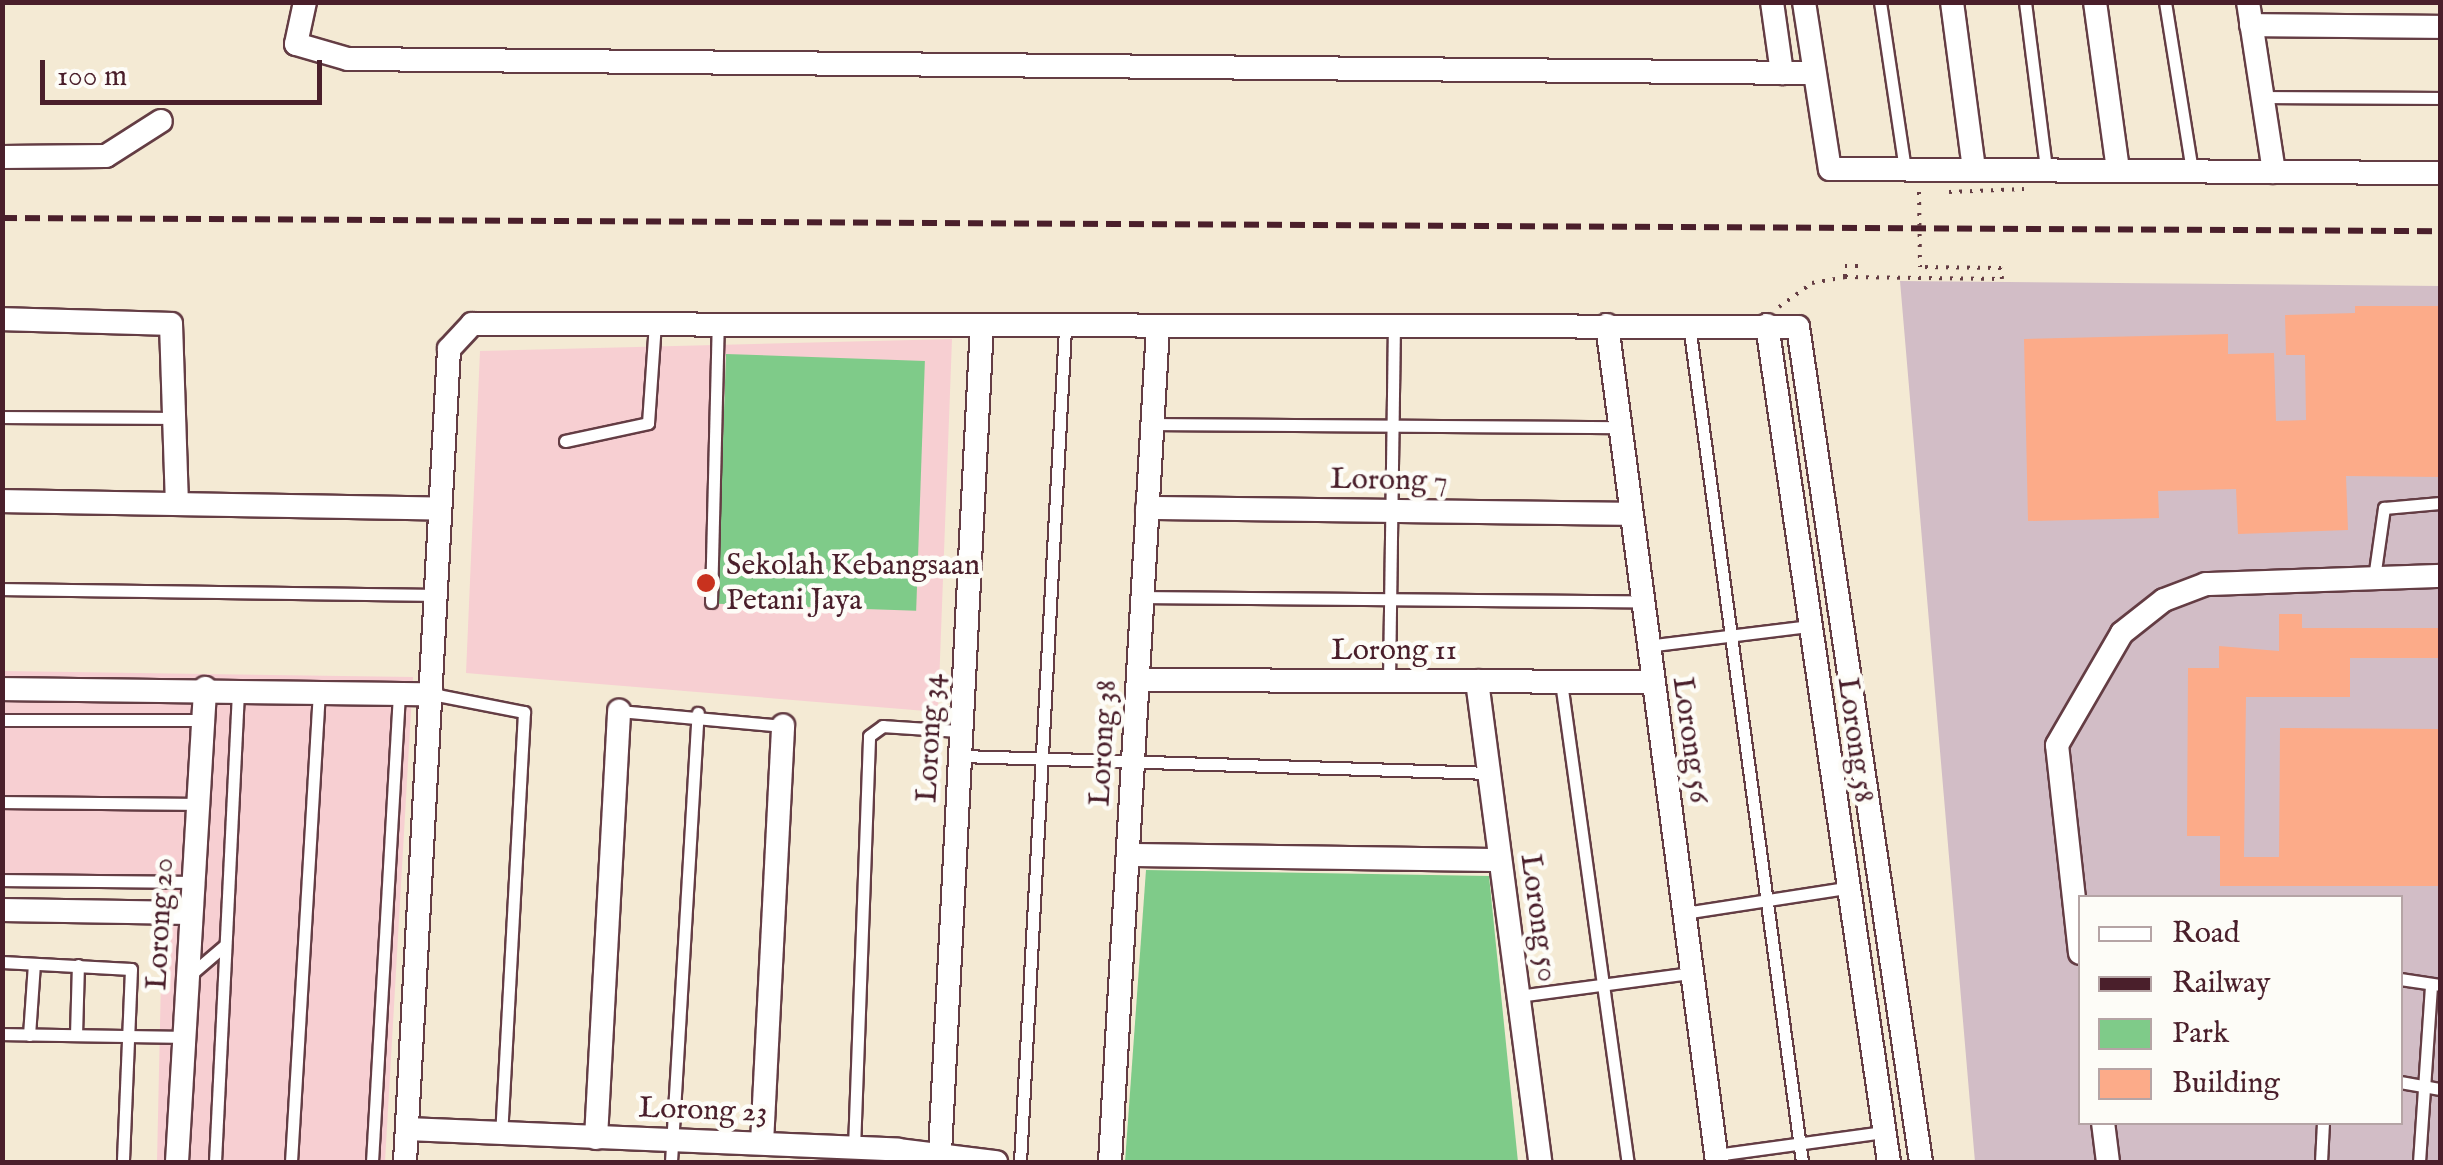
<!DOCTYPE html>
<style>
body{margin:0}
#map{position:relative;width:2443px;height:1165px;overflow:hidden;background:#f4ead4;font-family:"IM FELL English",serif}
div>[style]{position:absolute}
.built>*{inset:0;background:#f7cfd2}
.industrial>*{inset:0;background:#d2bdc6}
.green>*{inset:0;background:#7fcb89;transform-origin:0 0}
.building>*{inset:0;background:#fcab89}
.path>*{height:4px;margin-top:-2px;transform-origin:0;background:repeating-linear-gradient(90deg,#643d44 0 2.5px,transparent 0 10.5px)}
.roads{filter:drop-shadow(2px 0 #643d44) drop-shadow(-2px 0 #643d44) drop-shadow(0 2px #643d44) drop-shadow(0 -2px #643d44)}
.service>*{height:11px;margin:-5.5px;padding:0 5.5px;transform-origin:5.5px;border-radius:5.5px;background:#fff}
.minor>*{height:22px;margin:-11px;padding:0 11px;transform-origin:11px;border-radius:11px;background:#fff}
.rail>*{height:6px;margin-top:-3px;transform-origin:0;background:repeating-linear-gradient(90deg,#4a1f2b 0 15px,transparent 0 23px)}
.path-bridge>*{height:4px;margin-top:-2px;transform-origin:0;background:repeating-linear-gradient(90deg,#643d44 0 2.5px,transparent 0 10.5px)}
.dots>*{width:28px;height:28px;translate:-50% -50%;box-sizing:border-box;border:5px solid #fdfcf7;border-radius:50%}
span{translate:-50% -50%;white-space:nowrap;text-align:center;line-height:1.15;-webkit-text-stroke:9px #fdfcf7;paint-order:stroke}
.street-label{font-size:30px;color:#4a1f2b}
.poi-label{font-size:30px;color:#4a1f2b}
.left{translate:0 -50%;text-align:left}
.frame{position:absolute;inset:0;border:5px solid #4a1f2b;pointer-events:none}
.legend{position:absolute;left:2078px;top:895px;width:325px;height:230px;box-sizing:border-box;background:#fdfcf7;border:2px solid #b5a4a5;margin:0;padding:12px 18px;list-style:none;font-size:30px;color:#4a1f2b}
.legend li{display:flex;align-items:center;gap:20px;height:50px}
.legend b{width:50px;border:2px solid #b5a4a5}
.scale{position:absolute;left:40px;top:60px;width:282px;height:45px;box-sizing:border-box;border:5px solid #4a1f2b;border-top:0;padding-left:12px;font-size:30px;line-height:35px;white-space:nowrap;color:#4a1f2b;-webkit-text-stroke:8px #fdfcf7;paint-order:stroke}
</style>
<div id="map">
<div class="built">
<div style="clip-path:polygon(952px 339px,938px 712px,466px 673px,480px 351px)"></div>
<div style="clip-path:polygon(3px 671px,413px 677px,385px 1162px,157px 1162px,163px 888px,3px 885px)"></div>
</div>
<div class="industrial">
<div style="clip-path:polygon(evenodd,1900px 281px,2440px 286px,2440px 1162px,1975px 1162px,1900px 281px,2080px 898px,2400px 898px,2400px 1122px,2080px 1122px,2080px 898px)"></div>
</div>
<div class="green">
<div style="left:726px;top:354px;width:199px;height:250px;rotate:2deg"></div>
<div style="clip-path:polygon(1146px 870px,1489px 876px,1518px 1162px,1125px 1162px)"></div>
</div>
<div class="building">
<div style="clip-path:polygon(2355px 306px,2440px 306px,2440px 477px,2346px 476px,2348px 530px,2238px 534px,2236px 489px,2158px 491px,2159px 518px,2028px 521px,2024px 339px,2228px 334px,2228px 354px,2274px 353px,2276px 421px,2306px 420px,2305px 355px,2286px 355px,2285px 315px,2355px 313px)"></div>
<div style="clip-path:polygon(2279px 614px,2302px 614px,2302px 628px,2440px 628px,2440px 658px,2350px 658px,2350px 697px,2246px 697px,2244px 857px,2279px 857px,2280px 728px,2440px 729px,2440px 886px,2220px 886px,2220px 836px,2187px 836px,2188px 668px,2219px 668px,2219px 646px,2279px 651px)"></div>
</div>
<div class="path">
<div style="left:1949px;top:192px;width:75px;rotate:-2.3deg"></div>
<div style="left:1845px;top:277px;width:11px;rotate:-90deg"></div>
<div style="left:1845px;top:266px;width:21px"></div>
<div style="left:1779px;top:307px;width:41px;rotate:-36deg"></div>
<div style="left:1812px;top:283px;width:34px;rotate:-10deg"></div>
<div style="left:1845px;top:277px;width:157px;rotate:0.7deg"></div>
<div style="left:2002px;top:279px;width:11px;rotate:-95deg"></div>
<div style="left:2001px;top:268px;width:81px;rotate:-179.3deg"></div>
</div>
<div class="roads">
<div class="service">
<div style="left:1880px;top:2px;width:169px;rotate:81.5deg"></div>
<div style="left:2025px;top:2px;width:168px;rotate:82.8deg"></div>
<div style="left:2165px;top:2px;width:170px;rotate:80.9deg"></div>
<div style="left:2262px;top:97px;width:178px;rotate:0.3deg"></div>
<div style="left:1689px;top:325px;width:845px;rotate:82.31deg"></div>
<div style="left:2px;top:417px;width:176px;rotate:0.3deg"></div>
<div style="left:1152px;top:424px;width:468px;rotate:0.4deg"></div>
<div style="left:565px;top:441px;width:85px;rotate:-12.2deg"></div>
<div style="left:648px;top:423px;width:99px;rotate:-86deg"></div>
<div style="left:2374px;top:578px;width:71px;rotate:-81.9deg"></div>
<div style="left:2384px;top:508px;width:56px;rotate:-5.1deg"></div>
<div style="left:2px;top:589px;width:432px;rotate:0.8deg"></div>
<div style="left:1142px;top:597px;width:499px;rotate:0.5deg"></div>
<div style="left:711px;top:602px;width:277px;rotate:-88.6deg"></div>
<div style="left:1646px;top:646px;width:164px;rotate:-7deg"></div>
<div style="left:1389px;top:681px;width:355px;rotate:-89.2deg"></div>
<div style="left:1561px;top:682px;width:485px;rotate:82.1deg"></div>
<div style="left:432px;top:694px;width:94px;rotate:11.1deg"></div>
<div style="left:524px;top:712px;width:423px;rotate:93.1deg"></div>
<div style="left:619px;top:711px;width:165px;rotate:5.2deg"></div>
<div style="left:2px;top:720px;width:201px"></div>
<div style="left:961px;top:756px;width:528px;rotate:1.84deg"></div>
<div style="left:2px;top:802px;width:196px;rotate:0.6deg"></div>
<div style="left:2px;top:880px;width:191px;rotate:0.6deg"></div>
<div style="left:1684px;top:913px;width:163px;rotate:-8.8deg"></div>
<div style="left:2px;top:962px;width:129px;rotate:3.1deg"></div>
<div style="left:131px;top:969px;width:193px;rotate:92.4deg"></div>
<div style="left:190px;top:975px;width:46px;rotate:-40.6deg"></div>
<div style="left:2400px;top:979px;width:40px;rotate:8.5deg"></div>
<div style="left:1518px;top:996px;width:175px;rotate:-7.6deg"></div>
<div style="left:2px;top:1034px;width:182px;rotate:0.9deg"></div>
<div style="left:29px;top:1035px;width:71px;rotate:-86deg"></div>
<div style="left:76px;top:1035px;width:70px;rotate:-88.4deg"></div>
<div style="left:2400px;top:1082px;width:41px;rotate:9.9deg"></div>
<div style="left:854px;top:1148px;width:412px;rotate:-87.9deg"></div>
<div style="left:869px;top:736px;width:17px;rotate:-36deg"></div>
<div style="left:883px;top:726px;width:78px;rotate:3.7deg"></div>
<div style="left:1716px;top:1155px;width:171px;rotate:-7.8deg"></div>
<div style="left:215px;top:1162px;width:474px;rotate:-87.2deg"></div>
<div style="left:291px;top:1162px;width:470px;rotate:-86.6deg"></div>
<div style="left:372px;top:1162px;width:470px;rotate:-86.7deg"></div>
<div style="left:671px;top:1162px;width:450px;rotate:-86.6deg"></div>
<div style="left:1020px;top:1162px;width:835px;rotate:-86.91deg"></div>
<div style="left:2321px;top:1162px;width:40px;rotate:-87.1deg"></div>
<div style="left:2419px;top:1162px;width:178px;rotate:-86.1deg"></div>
</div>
<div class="minor">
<div style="left:305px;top:2px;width:43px;rotate:102.1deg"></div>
<div style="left:296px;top:44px;width:54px;rotate:16.1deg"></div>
<div style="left:348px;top:59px;width:1465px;rotate:0.55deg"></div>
<div style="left:1772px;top:2px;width:72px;rotate:82deg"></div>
<div style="left:1804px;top:2px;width:169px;rotate:81.2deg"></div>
<div style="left:1830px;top:169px;width:610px;rotate:0.38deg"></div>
<div style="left:1952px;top:2px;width:169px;rotate:82.5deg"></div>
<div style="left:2095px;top:2px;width:169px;rotate:82.2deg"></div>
<div style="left:2248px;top:2px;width:172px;rotate:81.3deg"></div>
<div style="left:2251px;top:25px;width:189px;rotate:0.6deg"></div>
<div style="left:2px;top:157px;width:104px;rotate:-0.6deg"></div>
<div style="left:106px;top:156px;width:65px;rotate:-32.5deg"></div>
<div style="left:2px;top:319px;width:169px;rotate:1.7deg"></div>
<div style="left:171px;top:324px;width:180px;rotate:88.1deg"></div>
<div style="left:1607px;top:325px;width:844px;rotate:82.51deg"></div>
<div style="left:1767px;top:325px;width:846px;rotate:81.71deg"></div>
<div style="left:2px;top:501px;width:437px;rotate:1deg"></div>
<div style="left:1147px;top:508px;width:483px;rotate:0.7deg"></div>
<div style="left:1138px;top:680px;width:513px;rotate:0.22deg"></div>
<div style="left:1477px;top:681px;width:485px;rotate:82.5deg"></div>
<div style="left:2px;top:689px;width:430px;rotate:0.7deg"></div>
<div style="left:1128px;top:855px;width:372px;rotate:0.8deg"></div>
<div style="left:2px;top:910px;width:189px;rotate:0.9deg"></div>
<div style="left:2080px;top:953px;width:209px;rotate:-96.3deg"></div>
<div style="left:2057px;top:745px;width:129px;rotate:-59.9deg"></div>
<div style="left:2122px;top:633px;width:53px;rotate:-38.2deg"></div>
<div style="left:2164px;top:600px;width:45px;rotate:-20.9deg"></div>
<div style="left:2206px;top:584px;width:234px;rotate:-2deg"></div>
<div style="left:2103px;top:1122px;width:40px;rotate:82.9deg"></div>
<div style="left:407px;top:1129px;width:491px;rotate:2.4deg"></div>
<div style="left:898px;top:1150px;width:99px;rotate:7deg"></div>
<div style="left:596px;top:1138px;width:428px;rotate:-86.9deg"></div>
<div style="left:762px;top:1143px;width:418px;rotate:-87.1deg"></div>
<div style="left:940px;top:1153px;width:829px;rotate:-87.1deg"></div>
<div style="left:177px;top:1162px;width:475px;rotate:-86.6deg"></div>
<div style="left:405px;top:1162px;width:814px;rotate:-86.9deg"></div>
<div style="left:449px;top:349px;width:34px;rotate:-47deg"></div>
<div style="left:472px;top:324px;width:1326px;rotate:0.13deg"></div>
<div style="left:1798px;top:327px;width:844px;rotate:81.62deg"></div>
<div style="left:1110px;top:1162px;width:836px;rotate:-86.71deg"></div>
</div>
</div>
<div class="rail">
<div style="left:2px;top:218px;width:2438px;rotate:0.31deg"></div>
</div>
<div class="path-bridge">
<div style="left:1919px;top:192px;width:75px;rotate:89.2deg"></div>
</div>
<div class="dots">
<div style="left:706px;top:583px;background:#c8321e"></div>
</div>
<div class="street-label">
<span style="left:1389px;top:481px;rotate:1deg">Lorong 7</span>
<span style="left:1394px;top:651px">Lorong 11</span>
<span style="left:931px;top:738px;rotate:-87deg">Lorong 34</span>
<span style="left:1690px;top:740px;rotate:82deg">Lorong 56</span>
<span style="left:1855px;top:740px;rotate:82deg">Lorong 58</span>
<span style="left:1104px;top:743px;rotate:-87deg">Lorong 38</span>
<span style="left:1538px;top:918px;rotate:82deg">Lorong 50</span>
<span style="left:161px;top:924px;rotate:-87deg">Lorong 20</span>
<span style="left:703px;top:1111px;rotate:2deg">Lorong 23</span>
</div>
<div class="poi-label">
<span class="left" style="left:726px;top:583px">Sekolah Kebangsaan<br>Petani Jaya</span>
</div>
<div class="frame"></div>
<ul class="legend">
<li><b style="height:12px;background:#fff"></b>Road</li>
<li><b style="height:12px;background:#4a1f2b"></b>Railway</li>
<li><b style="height:28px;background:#7fcb89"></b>Park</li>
<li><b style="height:28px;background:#fcab89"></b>Building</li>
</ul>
<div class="scale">100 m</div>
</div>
